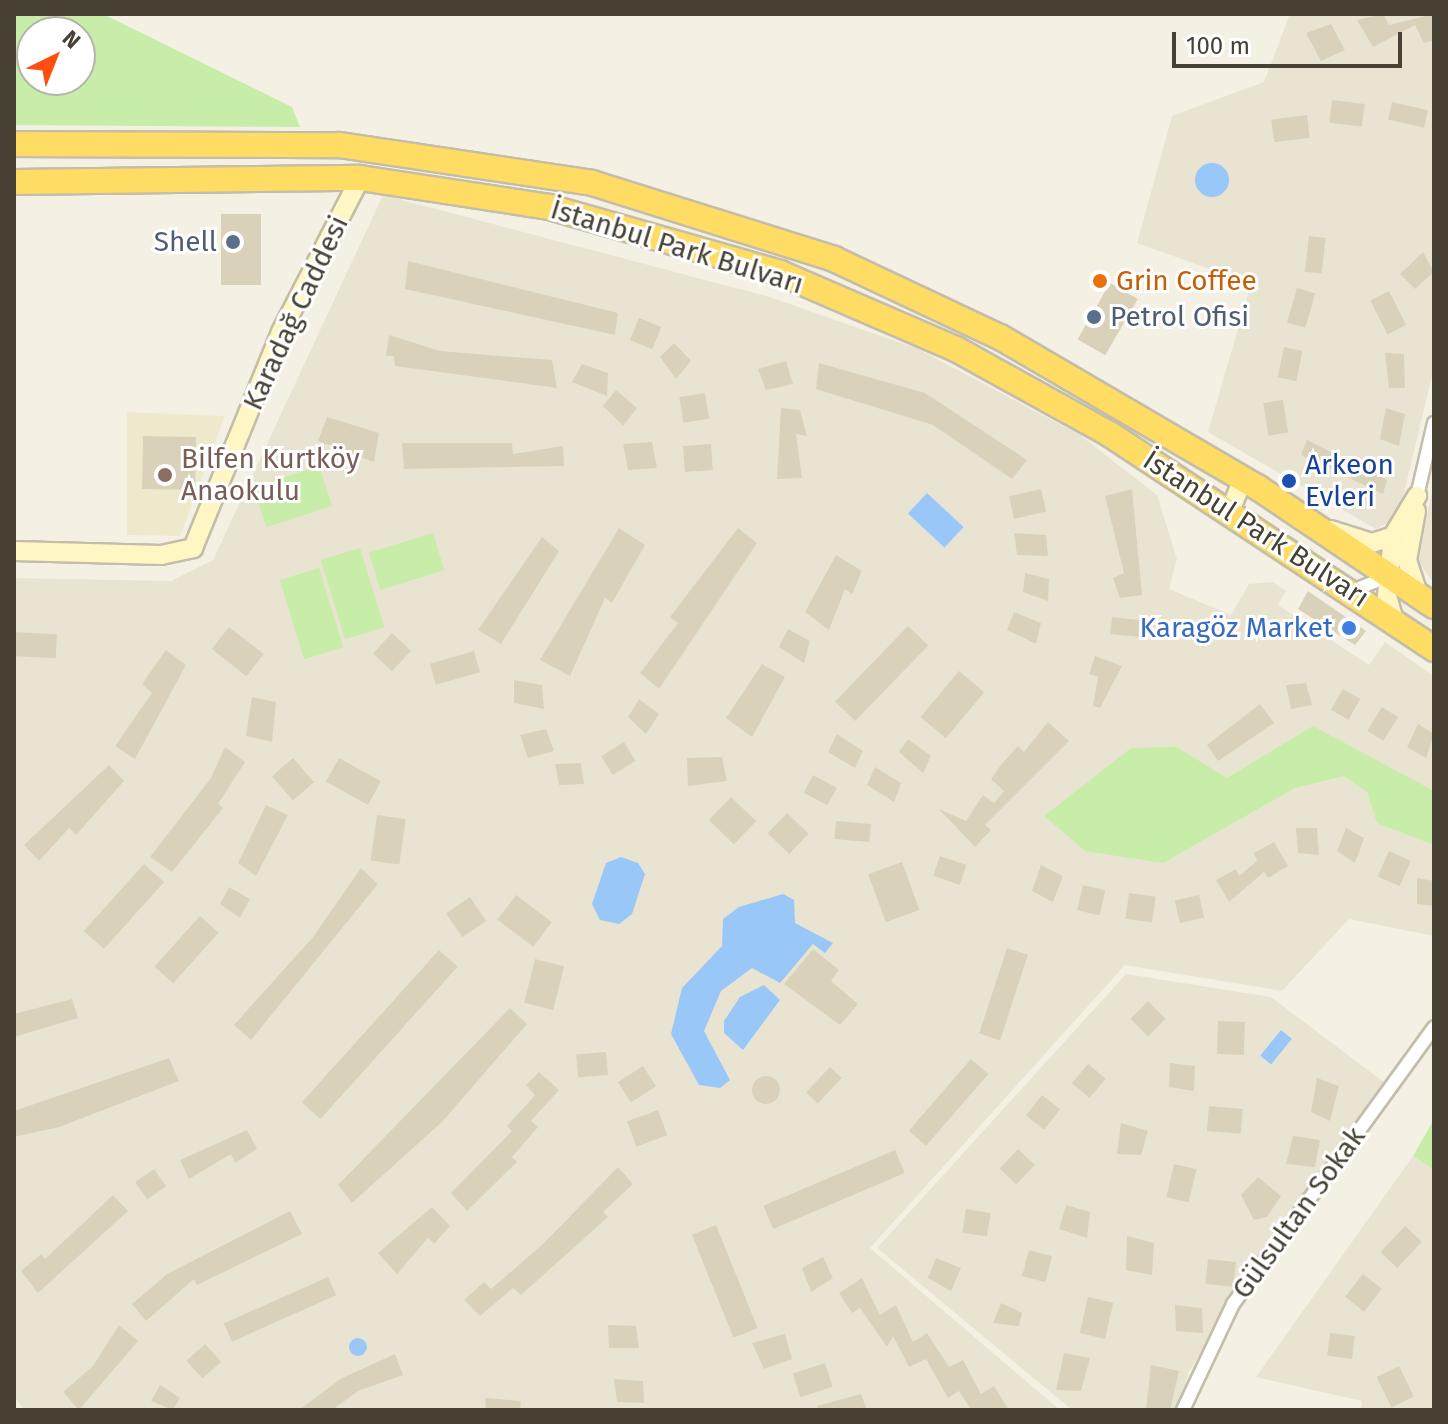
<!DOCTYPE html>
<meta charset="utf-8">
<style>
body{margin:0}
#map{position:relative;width:1448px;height:1424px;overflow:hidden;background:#f4f1e4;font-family:"Fira Sans",sans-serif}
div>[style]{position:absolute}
.residential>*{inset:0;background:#e9e4d2}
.education>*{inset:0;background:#efe9cc}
.green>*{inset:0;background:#c7eda8;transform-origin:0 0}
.water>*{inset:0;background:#99c7f8;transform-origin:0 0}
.round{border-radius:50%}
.building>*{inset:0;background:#dad1bb;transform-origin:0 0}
.roads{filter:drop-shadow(2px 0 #c3bda9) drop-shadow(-2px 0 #c3bda9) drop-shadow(0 2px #c3bda9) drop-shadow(0 -2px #c3bda9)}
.street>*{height:12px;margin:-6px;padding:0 6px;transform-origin:6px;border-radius:6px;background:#fff}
.secondary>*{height:18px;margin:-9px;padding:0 9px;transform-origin:9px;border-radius:9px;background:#fff7c3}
.highway>*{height:24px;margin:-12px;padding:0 12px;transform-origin:12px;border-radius:12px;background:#ffdc64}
.dots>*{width:22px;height:22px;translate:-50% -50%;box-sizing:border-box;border:4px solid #fff;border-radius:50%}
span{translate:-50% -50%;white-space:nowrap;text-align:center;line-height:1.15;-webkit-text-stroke:6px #fff;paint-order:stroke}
.service-label{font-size:28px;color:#4e5e75}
.right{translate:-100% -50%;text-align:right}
.left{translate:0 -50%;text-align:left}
.street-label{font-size:28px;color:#474133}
.food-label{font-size:28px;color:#c56008}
.education-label{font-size:28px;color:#785e54}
.transit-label{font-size:28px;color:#164399}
.shop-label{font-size:28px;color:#366cbe}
.frame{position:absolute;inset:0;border:16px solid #474133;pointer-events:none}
.north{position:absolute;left:16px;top:16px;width:80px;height:80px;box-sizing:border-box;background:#fff;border:2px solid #b5b3ad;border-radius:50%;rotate:43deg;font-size:22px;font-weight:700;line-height:32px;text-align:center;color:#474133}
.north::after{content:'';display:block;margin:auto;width:28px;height:36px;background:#ff4e10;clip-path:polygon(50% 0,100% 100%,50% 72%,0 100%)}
.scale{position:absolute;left:1172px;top:32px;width:230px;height:36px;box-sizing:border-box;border:4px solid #474133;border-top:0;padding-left:10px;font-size:24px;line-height:28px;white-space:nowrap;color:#474133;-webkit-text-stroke:6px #fff;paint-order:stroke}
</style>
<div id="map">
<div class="residential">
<div style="clip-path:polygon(1290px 14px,1434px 14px,1434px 368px,1398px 518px,1376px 529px,1208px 432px,1251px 284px,1137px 243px,1172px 116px,1264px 82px)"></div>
<div style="clip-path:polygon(383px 195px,770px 297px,918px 349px,1080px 435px,1157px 495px,1177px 559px,1169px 589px,1231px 615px,1249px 584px,1273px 582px,1286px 591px,1278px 605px,1369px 665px,1385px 642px,1434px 676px,1434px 936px,1349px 919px,1282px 991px,1125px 965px,870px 1248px,1060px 1410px,25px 1410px,14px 1397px,14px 578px,171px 581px,213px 560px)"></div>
<div style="clip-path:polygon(1434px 483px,1434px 584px,1417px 559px)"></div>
<div style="clip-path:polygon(1126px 974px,1271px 997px,1385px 1083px,1270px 1240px,1188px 1373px,1179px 1410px,1072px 1410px,877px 1248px)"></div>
<div style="clip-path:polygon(1413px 1156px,1434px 1170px,1434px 1410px,1361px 1410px,1362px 1401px,1256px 1377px)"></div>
</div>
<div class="education">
<div style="clip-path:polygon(127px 412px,225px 416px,180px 536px,127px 535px)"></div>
</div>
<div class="green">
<div style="clip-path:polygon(evenodd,14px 14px,103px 14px,292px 107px,300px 127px,14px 125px,14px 14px,32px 32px,80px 32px,80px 80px,32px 80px,32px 32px)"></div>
<div style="left:319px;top:466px;width:42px;height:69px;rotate:72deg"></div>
<div style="left:433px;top:533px;width:39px;height:67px;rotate:73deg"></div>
<div style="left:360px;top:548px;width:83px;height:41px;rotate:73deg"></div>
<div style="left:319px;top:568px;width:83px;height:41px;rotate:73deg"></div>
<div style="clip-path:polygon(1313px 726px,1434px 791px,1434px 845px,1377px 823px,1367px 792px,1344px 776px,1295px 788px,1163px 863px,1085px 851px,1044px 816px,1131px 748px,1177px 747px,1227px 778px)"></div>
<div style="clip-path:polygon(1434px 1119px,1434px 1170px,1413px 1156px)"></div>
</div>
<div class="water">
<div class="round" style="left:1195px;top:163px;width:34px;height:34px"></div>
<div style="left:927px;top:493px;width:50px;height:28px;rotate:43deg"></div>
<div style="clip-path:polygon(621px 857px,638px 863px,645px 874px,632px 914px,619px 924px,600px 920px,592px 904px,606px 863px)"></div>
<div style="clip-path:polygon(783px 894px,794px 900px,795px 923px,833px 943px,825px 953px,813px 944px,780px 983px,752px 968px,721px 991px,704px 1031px,730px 1080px,720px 1088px,699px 1085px,671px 1034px,682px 988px,722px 946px,723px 919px,739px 907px)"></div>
<div style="clip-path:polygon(764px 985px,780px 1000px,743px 1050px,724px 1033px,724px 1021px,740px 997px)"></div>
<div style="left:1281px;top:1030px;width:14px;height:33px;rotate:39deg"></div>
<div class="round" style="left:349px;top:1338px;width:18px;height:18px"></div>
</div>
<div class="building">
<div style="clip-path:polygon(1383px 14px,1389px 25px,1434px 14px,1434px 40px,1424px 43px,1415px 25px,1373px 47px,1357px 20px)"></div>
<div style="clip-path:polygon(1331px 24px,1345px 50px,1321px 61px,1306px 33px)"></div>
<div style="left:1332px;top:100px;width:33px;height:23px;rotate:7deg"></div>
<div style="left:1392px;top:102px;width:37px;height:18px;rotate:13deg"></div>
<div style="left:1307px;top:115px;width:23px;height:36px;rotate:83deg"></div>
<div style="left:221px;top:214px;width:40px;height:71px"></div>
<div style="left:1309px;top:236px;width:17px;height:36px;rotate:7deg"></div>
<div style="clip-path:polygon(1423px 252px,1434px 272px,1415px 289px,1400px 274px)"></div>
<div style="clip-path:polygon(408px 261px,618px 313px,615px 335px,405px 289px)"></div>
<div style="left:1110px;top:283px;width:32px;height:65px;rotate:30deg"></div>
<div style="left:1297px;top:288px;width:19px;height:36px;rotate:16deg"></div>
<div style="left:1389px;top:291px;width:38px;height:21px;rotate:63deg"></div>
<div style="left:639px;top:318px;width:24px;height:24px;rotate:22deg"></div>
<div style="clip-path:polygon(389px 335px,440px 351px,552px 360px,557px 388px,395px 366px,394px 356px,386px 356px)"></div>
<div style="clip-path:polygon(674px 343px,691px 361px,676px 379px,660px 357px)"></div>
<div style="left:1284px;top:347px;width:19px;height:31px;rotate:12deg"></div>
<div style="clip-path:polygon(1385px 353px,1404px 354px,1405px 388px,1389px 388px)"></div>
<div style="clip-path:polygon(786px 361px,793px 384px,766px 390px,758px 369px)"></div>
<div style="clip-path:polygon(819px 363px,925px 393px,1027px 460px,1012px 479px,933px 425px,816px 389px)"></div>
<div style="clip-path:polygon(582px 364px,608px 373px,607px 396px,572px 382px)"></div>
<div style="clip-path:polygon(616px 390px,637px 408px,623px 426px,603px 406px)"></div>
<div style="left:705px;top:393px;width:26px;height:26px;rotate:81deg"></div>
<div style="left:1283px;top:400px;width:33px;height:20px;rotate:81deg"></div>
<div style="clip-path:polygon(781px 408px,800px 410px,807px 436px,796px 434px,802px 478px,777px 479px)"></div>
<div style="clip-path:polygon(1386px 408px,1405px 414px,1399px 446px,1380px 439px)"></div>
<div style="clip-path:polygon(327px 417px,379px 433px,374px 462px,318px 441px)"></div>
<div style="left:143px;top:436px;width:53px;height:53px;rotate:1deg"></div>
<div style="clip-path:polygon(1307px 440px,1387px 480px,1383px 494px,1301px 455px)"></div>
<div style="clip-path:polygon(652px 442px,657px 468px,628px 470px,623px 444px)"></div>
<div style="clip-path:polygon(402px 443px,512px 443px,513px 454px,563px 446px,564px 466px,404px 469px)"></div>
<div style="left:711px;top:444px;width:26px;height:28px;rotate:86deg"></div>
<div style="left:1041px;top:489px;width:23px;height:33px;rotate:77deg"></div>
<div style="clip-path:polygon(1132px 489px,1142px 595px,1120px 598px,1113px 578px,1124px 573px,1105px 496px)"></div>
<div style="clip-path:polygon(619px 528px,645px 545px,612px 603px,605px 598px,570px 676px,540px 660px)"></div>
<div style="clip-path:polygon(738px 528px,757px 543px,659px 689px,640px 673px,678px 623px,670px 617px)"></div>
<div style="clip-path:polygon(1014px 533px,1046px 535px,1048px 556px,1017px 555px)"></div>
<div style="clip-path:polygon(542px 537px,559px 551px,501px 644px,478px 630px)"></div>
<div style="clip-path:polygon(836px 555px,862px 571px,852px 594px,845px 589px,829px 630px,805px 612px)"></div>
<div style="clip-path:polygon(1025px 573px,1049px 579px,1048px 601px,1023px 592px)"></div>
<div style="clip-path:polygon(1308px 591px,1366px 631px,1355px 645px,1298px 609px)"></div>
<div style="clip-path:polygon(1014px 612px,1041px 623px,1036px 644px,1007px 630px)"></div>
<div style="left:1112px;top:617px;width:28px;height:17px;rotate:6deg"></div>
<div style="left:908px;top:626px;width:28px;height:105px;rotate:44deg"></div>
<div style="left:229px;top:627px;width:44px;height:28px;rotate:38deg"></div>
<div style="clip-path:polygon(788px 629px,810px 641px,804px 663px,779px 647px)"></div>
<div style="left:14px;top:632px;width:43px;height:24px;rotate:3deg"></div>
<div style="left:392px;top:633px;width:26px;height:28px;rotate:43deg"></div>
<div style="clip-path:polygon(166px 650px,186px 665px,135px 759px,115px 746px,152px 693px,142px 684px)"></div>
<div style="left:474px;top:651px;width:22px;height:46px;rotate:74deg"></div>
<div style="clip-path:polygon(1095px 656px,1122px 666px,1100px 708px,1093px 706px,1098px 677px,1089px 674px)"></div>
<div style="clip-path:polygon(762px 664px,785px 677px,752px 737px,726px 718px)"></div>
<div style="left:959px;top:671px;width:33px;height:60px;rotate:40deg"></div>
<div style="clip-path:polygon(514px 680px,542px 685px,544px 709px,514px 703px)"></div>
<div style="clip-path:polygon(1306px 683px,1312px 705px,1291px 709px,1286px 685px)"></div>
<div style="left:1343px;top:689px;width:20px;height:24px;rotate:30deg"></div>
<div style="clip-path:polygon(252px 697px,276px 702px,272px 742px,246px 736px)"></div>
<div style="clip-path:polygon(639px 699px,659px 714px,646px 734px,628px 717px)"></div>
<div style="clip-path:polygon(1260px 704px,1274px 723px,1218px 761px,1207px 745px)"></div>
<div style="left:1382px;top:707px;width:19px;height:28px;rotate:32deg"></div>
<div style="clip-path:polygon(1048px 722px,1069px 741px,985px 825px,991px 830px,975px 847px,939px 809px,966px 821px,983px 795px,994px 803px,1004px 791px,991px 779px,1000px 766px,1018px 746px,1024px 752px)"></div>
<div style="clip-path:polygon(1418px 724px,1434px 734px,1426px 758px,1407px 747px)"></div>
<div style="clip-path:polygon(546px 729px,554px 751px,528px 758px,520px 735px)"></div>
<div style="clip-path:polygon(837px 734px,863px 751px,855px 768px,828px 752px)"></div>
<div style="clip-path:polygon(908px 739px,931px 756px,923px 773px,899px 752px)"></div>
<div style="left:624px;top:742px;width:22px;height:27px;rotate:58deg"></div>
<div style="clip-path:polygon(225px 747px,245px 762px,218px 804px,223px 808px,172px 872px,150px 857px,211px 778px)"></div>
<div style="clip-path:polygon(722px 757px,727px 781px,688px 786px,687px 758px)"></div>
<div style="left:293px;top:758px;width:32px;height:28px;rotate:49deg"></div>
<div style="left:339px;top:758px;width:48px;height:27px;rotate:29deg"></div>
<div style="clip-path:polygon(581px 763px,584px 784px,559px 785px,555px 764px)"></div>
<div style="clip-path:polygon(109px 765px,124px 781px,76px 835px,69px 828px,39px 861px,24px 845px)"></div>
<div style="clip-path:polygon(875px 767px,901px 783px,894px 802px,867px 785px)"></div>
<div style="left:813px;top:775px;width:27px;height:20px;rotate:28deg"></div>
<div style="left:731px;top:797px;width:35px;height:32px;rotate:44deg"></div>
<div style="clip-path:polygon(266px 805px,288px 815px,256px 876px,238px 863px)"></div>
<div style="left:787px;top:813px;width:30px;height:28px;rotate:44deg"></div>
<div style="left:377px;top:815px;width:29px;height:46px;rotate:8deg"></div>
<div style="left:836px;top:821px;width:35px;height:18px;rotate:5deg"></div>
<div style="clip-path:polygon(1296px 828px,1317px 828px,1319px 855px,1298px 853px)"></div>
<div style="clip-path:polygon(1346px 828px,1364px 838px,1355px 863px,1337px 851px)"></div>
<div style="clip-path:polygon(1274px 842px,1288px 866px,1268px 878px,1264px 872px,1229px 902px,1216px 880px,1236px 869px,1239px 876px,1257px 861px,1254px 853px)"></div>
<div style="left:1389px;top:851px;width:24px;height:28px;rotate:24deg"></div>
<div style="left:940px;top:856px;width:28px;height:21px;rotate:19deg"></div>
<div style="left:902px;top:862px;width:51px;height:36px;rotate:70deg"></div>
<div style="left:144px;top:864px;width:27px;height:90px;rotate:42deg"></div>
<div style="clip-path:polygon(1041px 865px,1063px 876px,1053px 902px,1032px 891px)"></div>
<div style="clip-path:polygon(361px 868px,378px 884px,251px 1040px,234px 1025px,313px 937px)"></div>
<div style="clip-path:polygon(1417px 878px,1434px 881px,1434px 906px,1417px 904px)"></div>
<div style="left:1083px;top:885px;width:23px;height:26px;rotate:13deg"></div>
<div style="clip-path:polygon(229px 887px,250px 899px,240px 918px,220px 904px)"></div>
<div style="left:1129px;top:893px;width:27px;height:26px;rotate:8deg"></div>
<div style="left:516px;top:895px;width:45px;height:31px;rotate:37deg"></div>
<div style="left:1199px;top:895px;width:23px;height:25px;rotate:77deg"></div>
<div style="left:470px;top:897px;width:29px;height:29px;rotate:56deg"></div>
<div style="left:200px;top:916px;width:25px;height:68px;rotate:42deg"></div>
<div style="left:1007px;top:948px;width:22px;height:90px;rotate:18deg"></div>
<div style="clip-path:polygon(813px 949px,839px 970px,831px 981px,858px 1004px,840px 1025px,784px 984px)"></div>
<div style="left:439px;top:950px;width:25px;height:205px;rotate:42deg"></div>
<div style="left:535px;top:959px;width:30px;height:45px;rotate:14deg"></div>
<div style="clip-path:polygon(72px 999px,78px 1018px,14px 1037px,14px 1014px)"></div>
<div style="left:1148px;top:1001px;width:25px;height:25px;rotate:45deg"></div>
<div style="clip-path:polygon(510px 1008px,527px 1024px,442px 1122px,352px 1203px,338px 1185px)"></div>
<div style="left:1218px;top:1021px;width:27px;height:33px;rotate:2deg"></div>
<div style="left:606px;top:1052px;width:23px;height:30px;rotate:85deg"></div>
<div style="clip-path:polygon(169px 1058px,179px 1081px,59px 1127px,14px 1137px,14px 1111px)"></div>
<div style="left:971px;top:1059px;width:23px;height:95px;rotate:41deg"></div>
<div style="clip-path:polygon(1170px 1063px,1195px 1066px,1194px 1091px,1169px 1087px)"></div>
<div style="left:1088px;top:1064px;width:23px;height:25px;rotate:40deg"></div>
<div style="left:643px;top:1066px;width:24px;height:30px;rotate:57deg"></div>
<div style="left:830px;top:1067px;width:16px;height:35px;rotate:43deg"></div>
<div style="clip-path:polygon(539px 1072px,559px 1090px,531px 1121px,538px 1127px,512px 1157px,517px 1162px,467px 1211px,451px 1193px,512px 1131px,507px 1126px,535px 1095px,526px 1085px)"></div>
<div class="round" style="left:752px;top:1076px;width:28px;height:28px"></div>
<div style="clip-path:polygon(1317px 1078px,1339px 1086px,1330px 1121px,1311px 1112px)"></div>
<div style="left:1042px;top:1095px;width:23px;height:26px;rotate:38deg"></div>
<div style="left:1209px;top:1106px;width:34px;height:25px;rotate:5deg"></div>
<div style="left:658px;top:1110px;width:27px;height:33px;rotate:70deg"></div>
<div style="clip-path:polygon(1121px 1123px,1148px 1131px,1141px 1155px,1117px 1154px)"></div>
<div style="clip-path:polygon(247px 1130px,257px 1149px,235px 1163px,231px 1154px,189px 1179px,180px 1160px)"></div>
<div style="clip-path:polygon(1293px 1136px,1320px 1140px,1315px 1167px,1286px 1164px)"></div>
<div style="left:1018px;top:1149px;width:23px;height:27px;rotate:43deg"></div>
<div style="left:895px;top:1150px;width:25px;height:143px;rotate:67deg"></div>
<div style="left:1174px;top:1164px;width:23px;height:34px;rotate:13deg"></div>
<div style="clip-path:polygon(618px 1167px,633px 1184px,603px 1212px,608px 1217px,521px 1295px,513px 1288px,480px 1316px,464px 1300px,484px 1282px,491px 1289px,542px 1245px)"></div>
<div style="left:154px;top:1169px;width:21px;height:23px;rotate:55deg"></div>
<div style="clip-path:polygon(1258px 1177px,1281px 1196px,1267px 1217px,1254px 1220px,1241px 1195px)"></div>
<div style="clip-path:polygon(113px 1195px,128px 1211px,38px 1293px,21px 1271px,41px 1254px,45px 1259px)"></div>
<div style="clip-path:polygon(1066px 1205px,1090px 1212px,1087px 1238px,1059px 1229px)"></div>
<div style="clip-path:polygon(432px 1207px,450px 1226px,434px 1244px,428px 1238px,397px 1274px,378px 1253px)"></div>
<div style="left:966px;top:1209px;width:25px;height:24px;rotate:9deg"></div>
<div style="clip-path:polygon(290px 1211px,302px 1234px,197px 1285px,194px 1279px,146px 1321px,132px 1304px,167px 1274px)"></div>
<div style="left:716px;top:1225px;width:111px;height:26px;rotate:68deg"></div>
<div style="left:1405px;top:1226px;width:23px;height:36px;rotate:43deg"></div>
<div style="clip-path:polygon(1127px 1236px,1154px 1243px,1152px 1275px,1126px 1270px)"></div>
<div style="left:1029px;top:1250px;width:24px;height:27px;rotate:15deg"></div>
<div style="clip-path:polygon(823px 1257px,833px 1278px,811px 1292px,802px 1268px)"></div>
<div style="clip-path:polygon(936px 1258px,961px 1268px,951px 1291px,928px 1278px)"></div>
<div style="left:1208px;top:1259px;width:28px;height:25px;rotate:6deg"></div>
<div style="left:1363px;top:1274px;width:24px;height:29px;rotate:38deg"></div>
<div style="left:328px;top:1277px;width:20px;height:114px;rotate:66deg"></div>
<div style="clip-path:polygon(862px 1278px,880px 1315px,896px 1305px,913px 1342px,927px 1333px,949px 1367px,963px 1360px,981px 1394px,994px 1386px,1009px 1410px,971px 1410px,959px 1391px,948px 1398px,926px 1359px,909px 1367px,893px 1336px,887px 1347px,860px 1308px,852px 1313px,839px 1293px)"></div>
<div style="left:1088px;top:1297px;width:26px;height:37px;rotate:13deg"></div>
<div style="clip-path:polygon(1001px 1303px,1022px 1313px,1019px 1326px,993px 1323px)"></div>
<div style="clip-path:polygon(1175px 1305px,1202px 1308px,1203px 1333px,1176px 1331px)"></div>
<div style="clip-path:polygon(119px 1325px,138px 1341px,79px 1410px,63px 1392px,93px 1366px)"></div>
<div style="clip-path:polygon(608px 1325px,636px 1326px,639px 1348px,609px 1348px)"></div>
<div style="left:1330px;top:1333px;width:25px;height:23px;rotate:7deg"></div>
<div style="clip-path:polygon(785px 1334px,792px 1359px,764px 1369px,752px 1343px)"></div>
<div style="left:205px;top:1344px;width:24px;height:25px;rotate:48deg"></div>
<div style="clip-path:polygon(1064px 1353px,1090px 1358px,1081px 1391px,1056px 1390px)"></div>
<div style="clip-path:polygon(395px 1354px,403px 1375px,358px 1391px,332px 1410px,299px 1410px,342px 1378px)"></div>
<div style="left:825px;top:1363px;width:25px;height:34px;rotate:72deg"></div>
<div style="clip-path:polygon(1151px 1365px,1179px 1371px,1170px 1410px,1146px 1410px)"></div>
<div style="left:1399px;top:1366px;width:34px;height:25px;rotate:64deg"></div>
<div style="clip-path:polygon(614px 1379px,643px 1381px,644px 1403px,617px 1402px)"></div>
<div style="clip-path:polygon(160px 1385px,180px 1398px,173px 1410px,151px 1401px)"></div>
<div style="clip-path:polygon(861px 1394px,867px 1410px,817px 1410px,817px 1406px)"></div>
<div style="clip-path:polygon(485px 1398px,521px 1401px,520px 1410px,486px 1410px)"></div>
</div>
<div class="roads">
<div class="street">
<div style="left:1417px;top:496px;width:75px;rotate:-76.9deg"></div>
<div style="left:1352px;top:591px;width:40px;rotate:-22deg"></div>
<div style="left:1183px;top:1410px;width:117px;rotate:-64.7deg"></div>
<div style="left:1233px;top:1304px;width:342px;rotate:-54deg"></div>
</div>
<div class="secondary">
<div style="left:1230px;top:511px;width:35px;rotate:-68deg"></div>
<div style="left:1416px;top:511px;width:50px;rotate:100.4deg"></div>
<div style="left:1407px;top:560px;width:36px;rotate:72deg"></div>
<div style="left:1331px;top:530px;width:43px;rotate:17.6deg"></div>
<div style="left:1372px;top:543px;width:22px;rotate:-18deg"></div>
<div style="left:1393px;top:536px;width:47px;rotate:-59deg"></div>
<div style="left:1393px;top:536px;width:60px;rotate:95.7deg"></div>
<div style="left:1387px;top:596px;width:25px;rotate:74deg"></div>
<div style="left:14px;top:551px;width:147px;rotate:1.6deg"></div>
<div style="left:161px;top:555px;width:33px;rotate:-12deg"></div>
<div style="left:193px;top:548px;width:233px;rotate:-67.8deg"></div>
<div style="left:281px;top:332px;width:173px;rotate:-62.8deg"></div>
</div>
<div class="highway">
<div style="left:14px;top:144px;width:325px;rotate:0.2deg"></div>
<div style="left:339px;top:145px;width:256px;rotate:8.5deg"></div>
<div style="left:592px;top:183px;width:254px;rotate:17.4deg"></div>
<div style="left:834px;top:259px;width:183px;rotate:25.2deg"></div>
<div style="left:1000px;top:337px;width:298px;rotate:30.3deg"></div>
<div style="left:1257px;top:487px;width:213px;rotate:33.9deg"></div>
<div style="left:14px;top:182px;width:346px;rotate:-0.7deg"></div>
<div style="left:360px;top:178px;width:191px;rotate:8.7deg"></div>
<div style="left:549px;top:207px;width:240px;rotate:15.9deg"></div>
<div style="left:780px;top:273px;width:192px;rotate:23.4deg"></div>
<div style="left:956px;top:349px;width:177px;rotate:29deg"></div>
<div style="left:1111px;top:435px;width:387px;rotate:33.5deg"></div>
</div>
</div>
<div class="dots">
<div style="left:233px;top:242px;background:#5c6f8a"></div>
<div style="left:1100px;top:281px;background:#e8710a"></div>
<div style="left:1094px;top:317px;background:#5c6f8a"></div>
<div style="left:165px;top:475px;background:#8d6e63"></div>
<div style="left:1289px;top:481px;background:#1a4fb4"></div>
<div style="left:1349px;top:628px;background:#3f7fe0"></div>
</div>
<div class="service-label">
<span class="right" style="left:217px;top:242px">Shell</span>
<span class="left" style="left:1110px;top:317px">Petrol Ofisi</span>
</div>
<div class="street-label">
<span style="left:677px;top:247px;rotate:17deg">İstanbul Park Bulvarı</span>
<span style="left:296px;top:313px;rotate:-65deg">Karadağ Caddesi</span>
<span style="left:1256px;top:529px;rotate:33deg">İstanbul Park Bulvarı</span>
<span style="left:1299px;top:1213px;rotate:-54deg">Gülsultan Sokak</span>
</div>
<div class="food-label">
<span class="left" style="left:1116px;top:281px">Grin Coffee</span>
</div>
<div class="education-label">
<span class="left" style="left:181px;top:475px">Bilfen Kurtköy<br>Anaokulu</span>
</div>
<div class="transit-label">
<span class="left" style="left:1305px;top:481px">Arkeon<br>Evleri</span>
</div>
<div class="shop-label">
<span class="right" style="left:1333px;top:628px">Karagöz Market</span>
</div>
<div class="frame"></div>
<div class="north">N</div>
<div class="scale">100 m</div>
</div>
